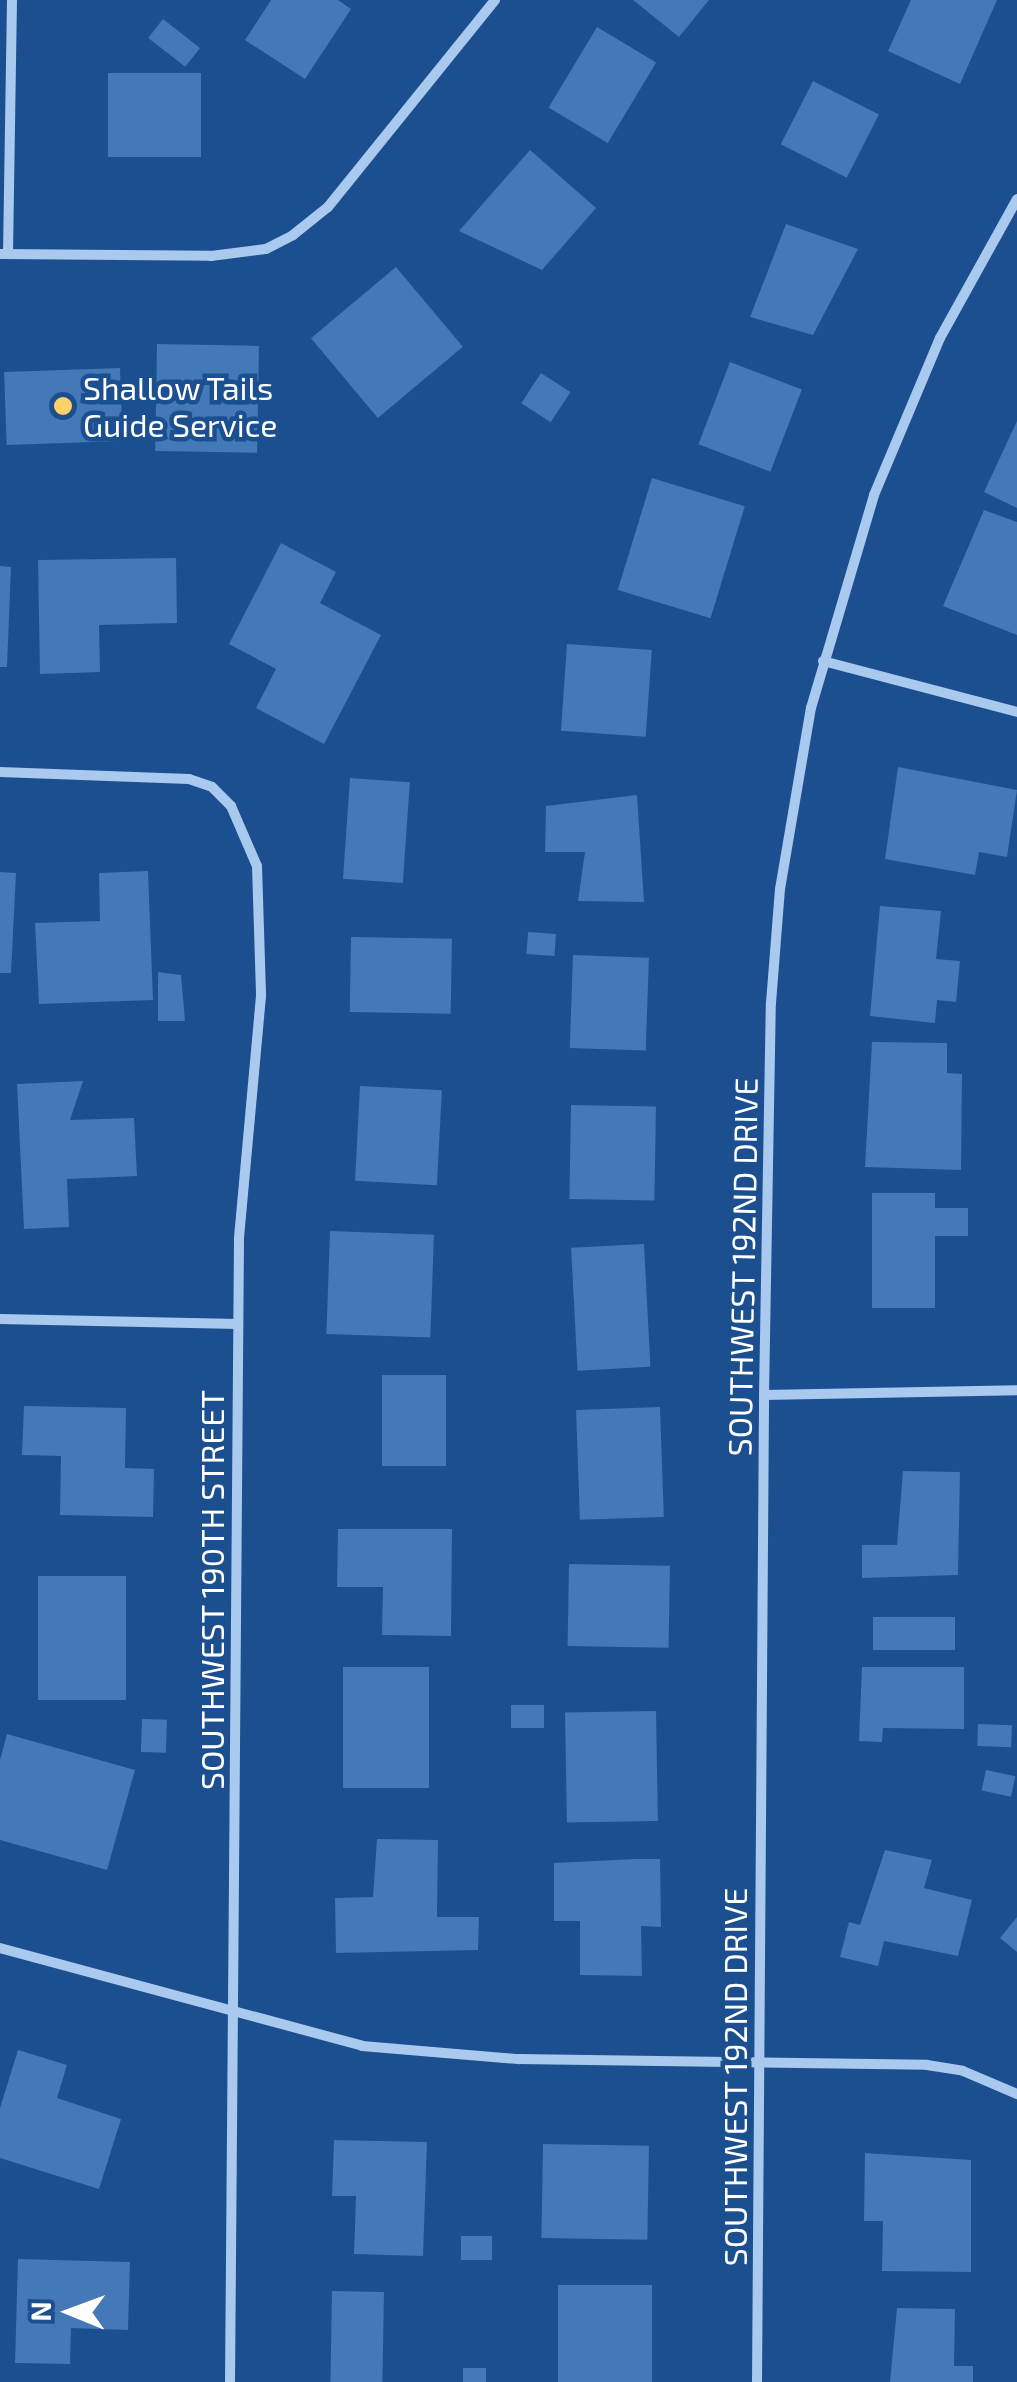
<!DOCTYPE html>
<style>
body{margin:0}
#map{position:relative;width:1017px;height:2382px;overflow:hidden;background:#1b4f8f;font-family:"Exo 2",sans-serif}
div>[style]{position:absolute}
.building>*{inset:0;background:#4478b7;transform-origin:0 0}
.street>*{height:10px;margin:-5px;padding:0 5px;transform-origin:5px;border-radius:5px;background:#a9c9ee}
.dots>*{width:28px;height:28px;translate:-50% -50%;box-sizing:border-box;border:5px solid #1b4f8f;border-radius:50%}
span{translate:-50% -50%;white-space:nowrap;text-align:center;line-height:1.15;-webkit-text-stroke:9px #1b4f8f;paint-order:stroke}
.poi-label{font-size:32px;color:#fff}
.left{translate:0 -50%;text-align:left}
.street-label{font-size:32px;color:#fff}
.north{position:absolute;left:20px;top:2262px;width:100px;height:100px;-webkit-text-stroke:8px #1b4f8f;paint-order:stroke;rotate:271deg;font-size:28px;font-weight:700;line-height:40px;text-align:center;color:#fff}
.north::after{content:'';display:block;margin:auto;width:35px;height:45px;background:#fff;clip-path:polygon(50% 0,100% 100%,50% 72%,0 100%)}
</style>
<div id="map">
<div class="building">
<div style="clip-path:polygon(271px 0,338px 0,351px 9px,305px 79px,245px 40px)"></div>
<div style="clip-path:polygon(633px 0,709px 0,679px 37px)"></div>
<div style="clip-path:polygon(911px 0,997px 0,960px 84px,888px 51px)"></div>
<div style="left:163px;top:19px;width:47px;height:24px;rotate:38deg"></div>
<div style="left:597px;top:27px;width:69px;height:94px;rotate:31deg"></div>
<div style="left:108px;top:73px;width:93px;height:84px"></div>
<div style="left:813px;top:81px;width:74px;height:71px;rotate:27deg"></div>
<div style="clip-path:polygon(530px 150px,596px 208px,542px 270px,459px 231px)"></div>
<div style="clip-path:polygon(786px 224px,858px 249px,813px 335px,750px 317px)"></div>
<div style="left:396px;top:267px;width:104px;height:111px;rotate:50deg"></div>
<div style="left:157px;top:344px;width:102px;height:107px;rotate:1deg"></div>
<div style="left:730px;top:362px;width:77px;height:88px;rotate:21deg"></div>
<div style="left:120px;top:368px;width:73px;height:116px;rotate:88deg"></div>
<div style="left:541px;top:373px;width:35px;height:36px;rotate:33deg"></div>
<div style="clip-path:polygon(1017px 421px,1017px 508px,984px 492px)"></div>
<div style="left:652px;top:478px;width:97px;height:117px;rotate:17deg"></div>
<div style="clip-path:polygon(984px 510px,1017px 522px,1017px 635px,943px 606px)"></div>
<div style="clip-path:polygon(281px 543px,336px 572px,320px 603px,381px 635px,324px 744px,256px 708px,276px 669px,229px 644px)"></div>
<div style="clip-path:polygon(176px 558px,177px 623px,99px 625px,100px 672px,40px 674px,38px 560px)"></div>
<div style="clip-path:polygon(0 566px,11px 567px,7px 667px,0 667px)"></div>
<div style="left:567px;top:644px;width:85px;height:87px;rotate:4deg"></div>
<div style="clip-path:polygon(898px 767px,1017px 790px,1007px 857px,979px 852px,975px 875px,885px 859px)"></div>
<div style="left:350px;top:778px;width:60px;height:101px;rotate:4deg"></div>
<div style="clip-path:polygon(637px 795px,644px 902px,578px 901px,585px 852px,545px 852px,546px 806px)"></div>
<div style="clip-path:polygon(148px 871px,153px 1000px,39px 1004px,35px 923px,100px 921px,99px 873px)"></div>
<div style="clip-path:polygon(0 872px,16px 873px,11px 973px,0 973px)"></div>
<div style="clip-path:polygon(880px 906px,941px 911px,936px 959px,960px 961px,956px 1002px,937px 1000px,935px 1023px,870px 1016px)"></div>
<div style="left:528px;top:932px;width:28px;height:22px;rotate:4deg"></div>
<div style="left:351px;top:937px;width:101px;height:75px;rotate:1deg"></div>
<div style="left:573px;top:955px;width:76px;height:93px;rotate:2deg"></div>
<div style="clip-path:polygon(158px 972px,181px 975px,185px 1021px,158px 1021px)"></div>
<div style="clip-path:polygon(872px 1042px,947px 1043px,947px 1073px,962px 1074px,961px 1170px,865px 1167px)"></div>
<div style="clip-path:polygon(83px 1081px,70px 1120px,134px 1118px,137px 1176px,67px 1179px,69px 1227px,24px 1229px,17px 1084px)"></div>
<div style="left:360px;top:1086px;width:82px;height:95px;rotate:3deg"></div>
<div style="left:571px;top:1105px;width:85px;height:94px;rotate:1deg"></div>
<div style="clip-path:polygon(872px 1193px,935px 1193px,935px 1208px,968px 1208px,968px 1236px,935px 1236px,935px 1308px,872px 1308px)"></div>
<div style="left:330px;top:1231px;width:104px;height:103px;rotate:2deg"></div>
<div style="left:644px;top:1244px;width:123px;height:73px;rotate:87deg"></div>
<div style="left:382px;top:1375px;width:64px;height:91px"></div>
<div style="clip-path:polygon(24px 1406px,126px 1408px,125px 1468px,154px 1469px,153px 1517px,60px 1515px,61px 1456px,22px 1455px)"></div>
<div style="left:660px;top:1407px;width:110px;height:84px;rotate:88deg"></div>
<div style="clip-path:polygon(903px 1471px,960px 1472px,958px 1575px,862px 1578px,862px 1545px,897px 1545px)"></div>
<div style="clip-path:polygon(338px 1529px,452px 1529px,451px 1636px,382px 1635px,383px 1587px,337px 1587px)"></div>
<div style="left:569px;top:1564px;width:101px;height:82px;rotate:1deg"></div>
<div style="left:38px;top:1576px;width:88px;height:124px"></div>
<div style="left:873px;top:1617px;width:82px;height:33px"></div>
<div style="left:343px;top:1667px;width:86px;height:121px"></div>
<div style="clip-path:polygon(862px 1667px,964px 1667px,964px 1729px,883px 1728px,882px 1742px,859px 1741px)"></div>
<div style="left:511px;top:1705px;width:33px;height:23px"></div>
<div style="left:656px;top:1711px;width:110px;height:91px;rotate:89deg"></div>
<div style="left:142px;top:1719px;width:25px;height:33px;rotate:2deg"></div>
<div style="left:978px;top:1724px;width:34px;height:22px;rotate:2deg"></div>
<div style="clip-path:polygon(7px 1734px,135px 1770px,107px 1870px,0 1840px,0 1760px)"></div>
<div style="left:986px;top:1770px;width:30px;height:21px;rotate:12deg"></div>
<div style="clip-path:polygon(377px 1839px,438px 1840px,437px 1917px,479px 1917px,478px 1950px,336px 1953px,335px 1898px,373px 1897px)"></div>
<div style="clip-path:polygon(885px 1850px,932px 1860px,924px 1888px,972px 1900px,958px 1956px,884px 1941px,878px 1966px,840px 1957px,849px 1922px,860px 1925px)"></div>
<div style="clip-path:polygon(636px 1859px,660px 1859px,661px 1927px,641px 1926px,642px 1976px,580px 1975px,580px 1921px,554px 1921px,554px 1863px)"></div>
<div style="clip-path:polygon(1017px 1917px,1017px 1952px,1000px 1938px)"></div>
<div style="clip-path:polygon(18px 2050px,67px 2065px,57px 2098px,121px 2119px,99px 2189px,0 2158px,0 2108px)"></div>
<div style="clip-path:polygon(334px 2140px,427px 2142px,423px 2256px,354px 2254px,356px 2196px,332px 2196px)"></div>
<div style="left:543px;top:2144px;width:106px;height:94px;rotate:1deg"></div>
<div style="clip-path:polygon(865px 2153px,971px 2160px,971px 2272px,882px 2271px,883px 2221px,864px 2221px)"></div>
<div style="left:461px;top:2236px;width:31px;height:24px"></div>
<div style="clip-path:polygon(18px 2259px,130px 2262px,128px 2330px,71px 2328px,70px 2364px,15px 2363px)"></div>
<div style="left:558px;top:2285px;width:94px;height:97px"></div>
<div style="left:332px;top:2291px;width:52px;height:91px;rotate:1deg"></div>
<div style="clip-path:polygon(897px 2308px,955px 2309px,954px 2366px,973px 2366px,973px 2382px,890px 2382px)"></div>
<div style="left:486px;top:2368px;width:14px;height:23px;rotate:90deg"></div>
</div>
<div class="street">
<div style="left:0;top:254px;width:211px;rotate:0.5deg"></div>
<div style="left:211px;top:256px;width:55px;rotate:-7.3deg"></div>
<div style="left:266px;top:249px;width:30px;rotate:-27deg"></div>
<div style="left:293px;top:235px;width:45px;rotate:-38.7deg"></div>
<div style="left:328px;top:207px;width:266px;rotate:-51.1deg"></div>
<div style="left:8px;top:254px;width:254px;rotate:-89.1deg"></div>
<div style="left:823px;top:661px;width:201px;rotate:14.7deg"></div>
<div style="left:0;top:772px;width:189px;rotate:2.1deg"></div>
<div style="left:189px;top:779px;width:24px;rotate:19deg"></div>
<div style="left:212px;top:787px;width:27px;rotate:45deg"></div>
<div style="left:231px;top:806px;width:65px;rotate:66.6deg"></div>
<div style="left:257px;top:866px;width:130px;rotate:88.2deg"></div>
<div style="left:261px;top:996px;width:244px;rotate:95.2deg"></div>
<div style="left:239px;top:1239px;width:1143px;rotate:90.45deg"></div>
<div style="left:0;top:1319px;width:238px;rotate:1.2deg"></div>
<div style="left:764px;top:1395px;width:253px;rotate:-1.1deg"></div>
<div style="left:0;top:1948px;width:375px;rotate:15.1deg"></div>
<div style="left:362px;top:2046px;width:157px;rotate:4.8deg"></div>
<div style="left:518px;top:2059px;width:409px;rotate:0.8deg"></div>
<div style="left:927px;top:2065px;width:36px;rotate:9deg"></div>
<div style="left:963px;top:2071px;width:59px;rotate:23.1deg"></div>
<div style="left:757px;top:2382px;width:987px;rotate:-89.59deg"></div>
<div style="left:764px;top:1395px;width:392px;rotate:-89deg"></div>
<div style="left:771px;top:1003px;width:114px;rotate:-85.5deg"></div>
<div style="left:780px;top:889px;width:184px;rotate:-80.3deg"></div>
<div style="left:811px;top:708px;width:222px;rotate:-73.5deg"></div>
<div style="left:874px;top:495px;width:170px;rotate:-67.2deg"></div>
<div style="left:940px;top:338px;width:159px;rotate:-61deg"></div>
</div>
<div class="dots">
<div style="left:63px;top:406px;background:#ffd166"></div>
</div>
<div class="poi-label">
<span class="left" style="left:83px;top:406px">Shallow Tails<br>Guide Service</span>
</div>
<div class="street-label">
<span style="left:742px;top:1267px;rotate:-89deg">SOUTHWEST 192ND DRIVE</span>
<span style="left:211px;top:1590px;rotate:-90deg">SOUTHWEST 190TH STREET</span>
<span style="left:734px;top:2077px;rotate:-90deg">SOUTHWEST 192ND DRIVE</span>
</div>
<div class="north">N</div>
</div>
